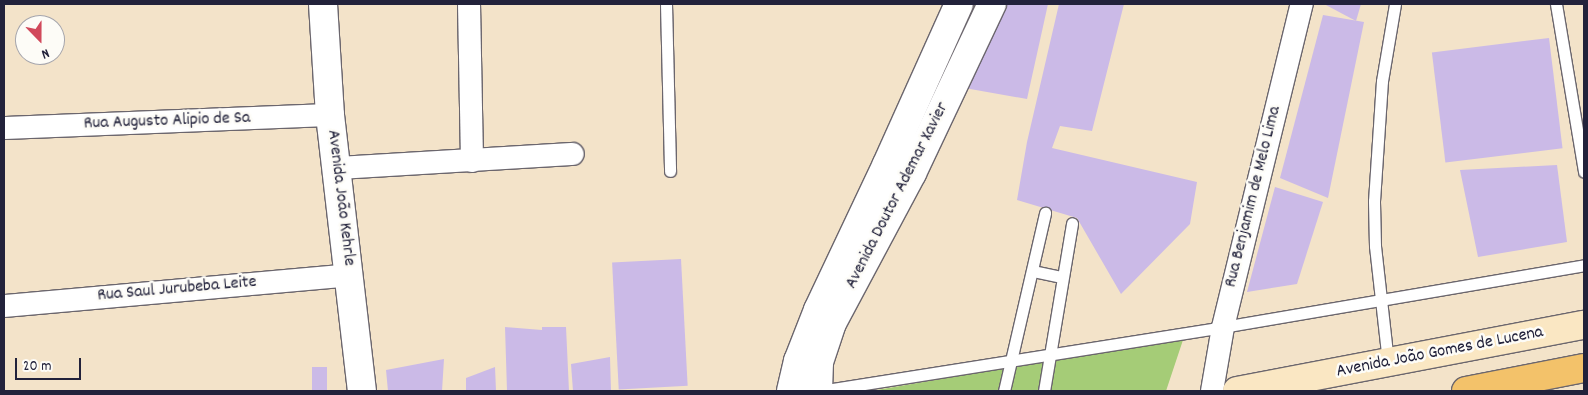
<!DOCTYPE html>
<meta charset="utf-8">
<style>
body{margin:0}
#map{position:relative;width:1588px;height:395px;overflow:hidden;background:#f3e3c9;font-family:Dekko,sans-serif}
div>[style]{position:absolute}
.green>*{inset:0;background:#a5cc77}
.building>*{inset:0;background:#cbbae7;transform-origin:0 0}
.roads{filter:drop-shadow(1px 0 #6b666d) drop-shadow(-1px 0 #6b666d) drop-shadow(0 1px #6b666d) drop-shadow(0 -1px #6b666d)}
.service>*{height:11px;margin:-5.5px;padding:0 5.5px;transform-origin:5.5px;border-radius:5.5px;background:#fff}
.minor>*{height:22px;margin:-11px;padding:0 11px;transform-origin:11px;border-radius:11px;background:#fff}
.tertiary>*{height:28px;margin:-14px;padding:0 14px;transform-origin:14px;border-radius:14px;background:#fff}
.secondary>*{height:28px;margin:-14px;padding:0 14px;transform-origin:14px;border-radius:14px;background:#fae7c3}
.trunk>*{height:28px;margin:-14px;padding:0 14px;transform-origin:14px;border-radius:14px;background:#f3c26a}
span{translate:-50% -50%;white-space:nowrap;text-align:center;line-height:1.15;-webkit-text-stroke:5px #fdfcf7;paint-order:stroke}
.street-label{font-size:18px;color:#22223b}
.frame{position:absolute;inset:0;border:5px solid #22223b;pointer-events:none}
.north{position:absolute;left:15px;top:15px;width:50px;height:50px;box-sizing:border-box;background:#fdfcf7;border:1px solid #a5a5ac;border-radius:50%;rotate:158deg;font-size:14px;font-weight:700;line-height:20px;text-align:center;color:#22223b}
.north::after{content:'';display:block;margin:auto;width:18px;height:22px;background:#d1495b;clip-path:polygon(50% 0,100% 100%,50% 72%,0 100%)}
.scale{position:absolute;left:15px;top:358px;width:66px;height:22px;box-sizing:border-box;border:2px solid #22223b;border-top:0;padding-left:6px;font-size:15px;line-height:18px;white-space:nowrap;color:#22223b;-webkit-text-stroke:4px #fdfcf7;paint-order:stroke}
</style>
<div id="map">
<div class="green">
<div style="clip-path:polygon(1184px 337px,1166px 391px,871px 391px)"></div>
</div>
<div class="building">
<div style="clip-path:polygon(1000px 4px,1048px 4px,1027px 99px,959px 87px)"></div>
<div style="clip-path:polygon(1059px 4px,1124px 4px,1092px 131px,1060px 126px,1052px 148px,1197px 182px,1190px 224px,1121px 294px,1077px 218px,1017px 200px,1027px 142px)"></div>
<div style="clip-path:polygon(1324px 4px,1361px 4px,1356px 21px)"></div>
<div style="clip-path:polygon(1323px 15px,1364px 22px,1328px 198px,1280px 178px)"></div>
<div style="left:1549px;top:38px;width:111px;height:118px;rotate:83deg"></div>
<div style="clip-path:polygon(1557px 165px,1567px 242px,1478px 257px,1460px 170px)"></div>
<div style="clip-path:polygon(1275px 187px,1323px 202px,1297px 284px,1247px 292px)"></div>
<div style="left:681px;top:259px;width:127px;height:69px;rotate:87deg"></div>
<div style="clip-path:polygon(505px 327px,542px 330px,542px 327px,566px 327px,569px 391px,507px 391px)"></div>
<div style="clip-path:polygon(610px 357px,611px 391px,573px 391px,571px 364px)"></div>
<div style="clip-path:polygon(444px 359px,442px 391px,388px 391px,386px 370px)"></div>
<div style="left:312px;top:367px;width:15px;height:24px"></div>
<div style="clip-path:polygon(495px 367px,496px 391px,466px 391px,466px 378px)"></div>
</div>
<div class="roads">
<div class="service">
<div style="left:666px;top:4px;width:167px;rotate:88.6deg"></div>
<div style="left:1556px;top:4px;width:170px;rotate:80.5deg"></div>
<div style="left:1033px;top:271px;width:30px;rotate:12deg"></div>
<div style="left:1388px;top:362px;width:117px;rotate:-96.4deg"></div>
<div style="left:1375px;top:246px;width:45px;rotate:-91.3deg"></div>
<div style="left:1374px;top:201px;width:120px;rotate:-86.2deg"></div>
<div style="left:1382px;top:81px;width:78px;rotate:-80.4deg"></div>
<div style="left:820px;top:391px;width:408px;rotate:-9deg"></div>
<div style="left:1223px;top:327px;width:366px;rotate:-9.7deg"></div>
<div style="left:1004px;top:391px;width:183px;rotate:-77deg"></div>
<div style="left:1044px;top:391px;width:170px;rotate:-80.5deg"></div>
</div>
<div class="minor">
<div style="left:469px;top:4px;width:157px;rotate:88.9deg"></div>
<div style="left:4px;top:128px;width:326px;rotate:-2.3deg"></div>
<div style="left:337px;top:168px;width:236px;rotate:-3.4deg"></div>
<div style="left:4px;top:306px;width:347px;rotate:-5.1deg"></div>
<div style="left:1212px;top:391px;width:65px;rotate:-80.2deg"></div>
<div style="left:1223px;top:327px;width:333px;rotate:-76.3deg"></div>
</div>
<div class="tertiary">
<div style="left:323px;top:4px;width:111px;rotate:86.4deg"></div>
<div style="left:330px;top:115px;width:278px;rotate:83.4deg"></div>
<div style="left:791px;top:391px;width:31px;rotate:-77deg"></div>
<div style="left:798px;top:361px;width:55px;rotate:-68.6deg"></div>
<div style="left:818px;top:310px;width:161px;rotate:-64.7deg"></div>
<div style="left:887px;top:164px;width:175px;rotate:-65.8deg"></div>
<div style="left:818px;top:391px;width:29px;rotate:-88deg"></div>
<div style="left:819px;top:362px;width:41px;rotate:-71.6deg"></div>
<div style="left:832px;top:323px;width:170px;rotate:-61.9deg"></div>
<div style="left:912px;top:173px;width:187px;rotate:-64.7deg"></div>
</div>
<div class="secondary">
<div style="left:1237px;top:391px;width:353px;rotate:-10.8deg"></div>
</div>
<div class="trunk">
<div style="left:1466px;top:391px;width:120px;rotate:-11deg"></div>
</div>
</div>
<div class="street-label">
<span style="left:167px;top:122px;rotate:-2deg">Rua Augusto Alipio de Sa</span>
<span style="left:898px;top:196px;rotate:-63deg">Avenida Doutor Ademar Xavier</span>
<span style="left:1254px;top:197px;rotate:-76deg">Rua Benjamim de Melo Lima</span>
<span style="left:340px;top:198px;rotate:83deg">Avenida João Kehrle</span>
<span style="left:177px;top:290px;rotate:-5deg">Rua Saul Jurubeba Leite</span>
<span style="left:1440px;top:353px;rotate:-11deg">Avenida João Gomes de Lucena</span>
</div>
<div class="frame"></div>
<div class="north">N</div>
<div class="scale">20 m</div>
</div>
